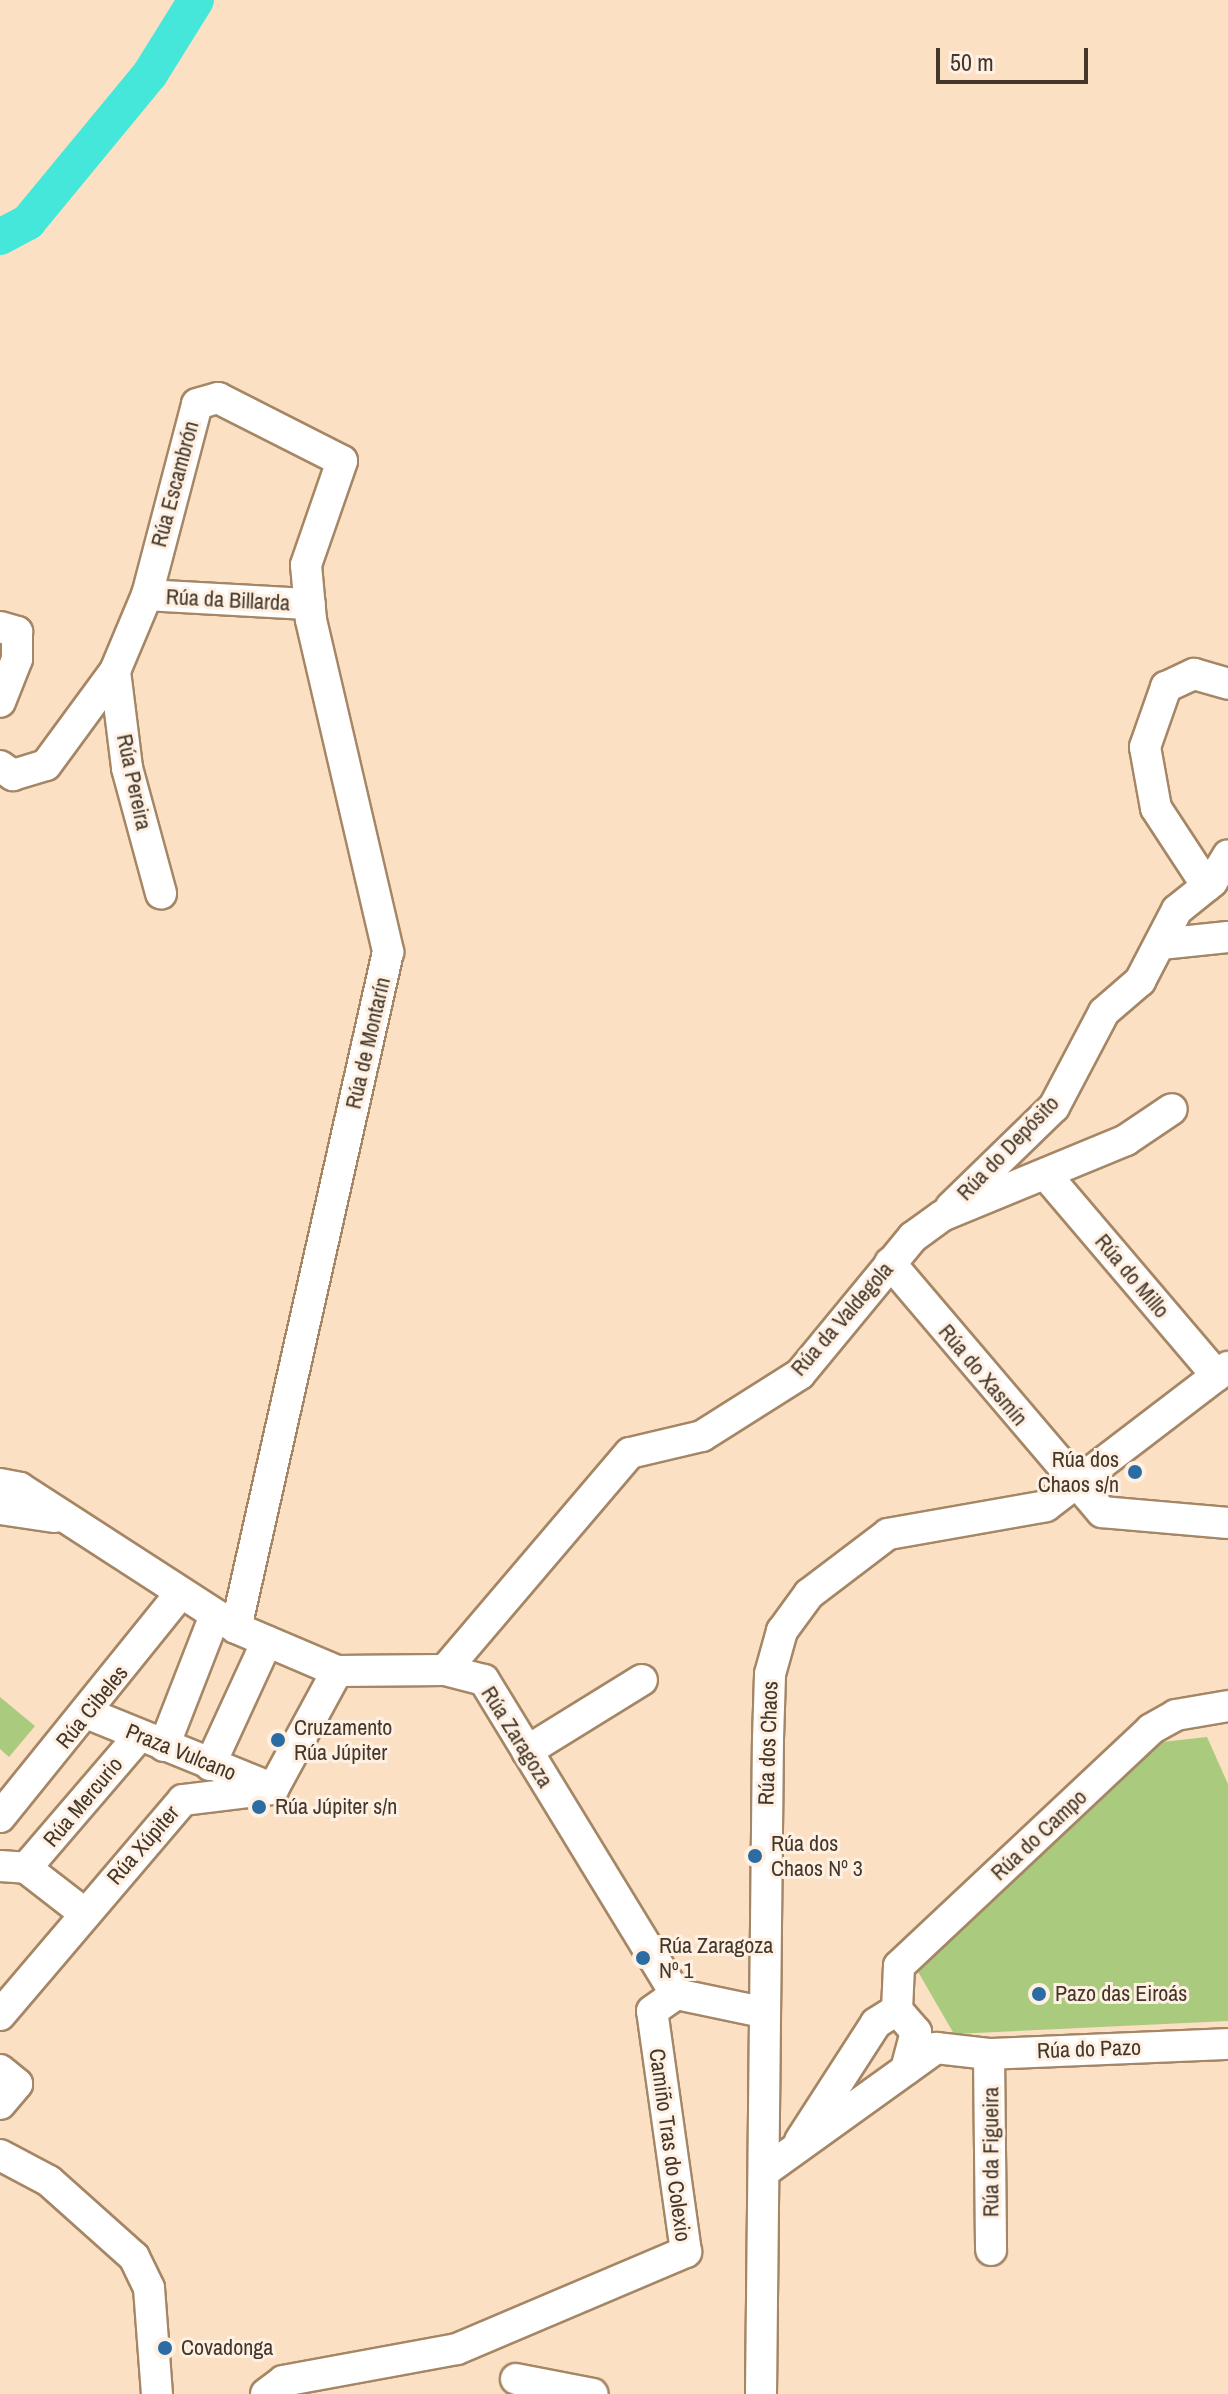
<!DOCTYPE html>
<meta charset="utf-8">
<style>
body{margin:0}
#map{position:relative;width:1228px;height:2394px;overflow:hidden;background:#fbe0c4;font-family:"Archivo Narrow",sans-serif}
div>[style]{position:absolute}
.green>*{inset:0;background:#aaca7d}
.river>*{height:36px;margin:-18px;padding:0 18px;transform-origin:18px;border-radius:18px;background:#44e7da}
.roads{filter:drop-shadow(2px 0 #a58665) drop-shadow(-2px 0 #a58665) drop-shadow(0 2px #a58665) drop-shadow(0 -2px #a58665)}
.minor>*{height:30px;margin:-15px;padding:0 15px;transform-origin:15px;border-radius:15px;background:#fff}
.dots>*{width:22px;height:22px;translate:-50% -50%;box-sizing:border-box;border:4px solid #fef0e2;border-radius:50%}
span{translate:-50% -50%;white-space:nowrap;text-align:center;line-height:1.15;-webkit-text-stroke:6px #fef0e2;paint-order:stroke}
.street-label{font-size:22px;color:#443729}
.poi-label{font-size:22px;color:#443729}
.right{translate:-100% -50%;text-align:right}
.left{translate:0 -50%;text-align:left}
.scale{position:absolute;left:936px;top:48px;width:152px;height:36px;box-sizing:border-box;border:4px solid #443729;border-top:0;padding-left:10px;font-size:24px;line-height:28px;white-space:nowrap;color:#443729;-webkit-text-stroke:6px #fef0e2;paint-order:stroke}
</style>
<div id="map">
<div class="green">
<div style="clip-path:polygon(0 1697px,35px 1726px,9px 1757px,0 1749px)"></div>
<div style="clip-path:polygon(1207px 1737px,1228px 1784px,1228px 2021px,954px 2034px,917px 1970px,1153px 1743px)"></div>
</div>
<div class="river">
<div style="left:0;top:237px;width:32px;rotate:-28deg"></div>
<div style="left:28px;top:222px;width:192px;rotate:-50.5deg"></div>
<div style="left:150px;top:74px;width:87px;rotate:-58.1deg"></div>
</div>
<div class="roads">
<div class="minor">
<div style="left:147px;top:595px;width:163px;rotate:3.2deg"></div>
<div style="left:0;top:627px;width:18px;rotate:16deg"></div>
<div style="left:17px;top:632px;width:27px;rotate:90deg"></div>
<div style="left:17px;top:659px;width:46px;rotate:111.6deg"></div>
<div style="left:115px;top:671px;width:98px;rotate:82.9deg"></div>
<div style="left:127px;top:768px;width:130px;rotate:74.8deg"></div>
<div style="left:0;top:766px;width:16px;rotate:35deg"></div>
<div style="left:13px;top:775px;width:34px;rotate:-17deg"></div>
<div style="left:46px;top:765px;width:117px;rotate:-53.7deg"></div>
<div style="left:115px;top:671px;width:82px;rotate:-67.2deg"></div>
<div style="left:147px;top:595px;width:197px;rotate:-75.3deg"></div>
<div style="left:197px;top:404px;width:22px;rotate:-16deg"></div>
<div style="left:218px;top:398px;width:139px;rotate:26.9deg"></div>
<div style="left:342px;top:461px;width:110px;rotate:109.1deg"></div>
<div style="left:306px;top:565px;width:55px;rotate:84.8deg"></div>
<div style="left:311px;top:620px;width:341px;rotate:76.9deg"></div>
<div style="left:388px;top:952px;width:693px;rotate:102.67deg"></div>
<div style="left:1207px;top:886px;width:93px;rotate:-123.2deg"></div>
<div style="left:1156px;top:808px;width:62px;rotate:-100.2deg"></div>
<div style="left:1145px;top:747px;width:64px;rotate:-70.7deg"></div>
<div style="left:1166px;top:687px;width:31px;rotate:-25deg"></div>
<div style="left:1194px;top:674px;width:35px;rotate:16deg"></div>
<div style="left:1161px;top:944px;width:67px;rotate:-6deg"></div>
<div style="left:1047px;top:1176px;width:262px;rotate:49.6deg"></div>
<div style="left:951px;top:1207px;width:144px;rotate:-44.2deg"></div>
<div style="left:1054px;top:1107px;width:107px;rotate:-62.2deg"></div>
<div style="left:1104px;top:1012px;width:48px;rotate:-40.7deg"></div>
<div style="left:1140px;top:981px;width:80px;rotate:-62.5deg"></div>
<div style="left:1177px;top:910px;width:45px;rotate:-38.7deg"></div>
<div style="left:1212px;top:882px;width:31px;rotate:-59deg"></div>
<div style="left:890px;top:1263px;width:327px;rotate:49.6deg"></div>
<div style="left:1102px;top:1512px;width:126px;rotate:5deg"></div>
<div style="left:0;top:1484px;width:20px;rotate:11deg"></div>
<div style="left:20px;top:1488px;width:257px;rotate:32.9deg"></div>
<div style="left:236px;top:1628px;width:110px;rotate:23.1deg"></div>
<div style="left:337px;top:1671px;width:108px;rotate:-0.5deg"></div>
<div style="left:445px;top:1670px;width:40px;rotate:14.4deg"></div>
<div style="left:484px;top:1680px;width:368px;rotate:58.6deg"></div>
<div style="left:676px;top:1994px;width:88px;rotate:11.8deg"></div>
<div style="left:0;top:1509px;width:56px;rotate:8.3deg"></div>
<div style="left:445px;top:1670px;width:285px;rotate:-49.6deg"></div>
<div style="left:630px;top:1453px;width:74px;rotate:-13.3deg"></div>
<div style="left:702px;top:1436px;width:116px;rotate:-32.3deg"></div>
<div style="left:800px;top:1374px;width:178px;rotate:-50.5deg"></div>
<div style="left:913px;top:1237px;width:36px;rotate:-36deg"></div>
<div style="left:942px;top:1216px;width:199px;rotate:-22.4deg"></div>
<div style="left:1126px;top:1140px;width:55px;rotate:-34deg"></div>
<div style="left:89px;top:1714px;width:194px;rotate:22.1deg"></div>
<div style="left:164px;top:1746px;width:141px;rotate:-68.7deg"></div>
<div style="left:527px;top:1751px;width:135px;rotate:-31.7deg"></div>
<div style="left:210px;top:1765px;width:136px;rotate:-65.3deg"></div>
<div style="left:273px;top:1789px;width:134px;rotate:-61.5deg"></div>
<div style="left:0;top:1817px;width:287px;rotate:-51.1deg"></div>
<div style="left:0;top:1866px;width:26px;rotate:4deg"></div>
<div style="left:26px;top:1868px;width:72px;rotate:37.7deg"></div>
<div style="left:26px;top:1868px;width:174px;rotate:-49.4deg"></div>
<div style="left:897px;top:2010px;width:44px;rotate:-87.4deg"></div>
<div style="left:899px;top:1966px;width:346px;rotate:-43.2deg"></div>
<div style="left:1151px;top:1729px;width:29px;rotate:-29deg"></div>
<div style="left:1176px;top:1715px;width:53px;rotate:-9.8deg"></div>
<div style="left:897px;top:2010px;width:29px;rotate:49deg"></div>
<div style="left:916px;top:2032px;width:39px;rotate:105deg"></div>
<div style="left:0;top:2015px;width:282px;rotate:-49.6deg"></div>
<div style="left:183px;top:1800px;width:91px;rotate:-7deg"></div>
<div style="left:989px;top:2054px;width:196px;rotate:89.4deg"></div>
<div style="left:0;top:2070px;width:22px;rotate:39deg"></div>
<div style="left:17px;top:2084px;width:26px;rotate:130deg"></div>
<div style="left:800px;top:2141px;width:140px;rotate:-57.2deg"></div>
<div style="left:876px;top:2023px;width:25px;rotate:-32deg"></div>
<div style="left:0;top:2155px;width:55px;rotate:28deg"></div>
<div style="left:49px;top:2181px;width:114px;rotate:41.8deg"></div>
<div style="left:134px;top:2257px;width:34px;rotate:64deg"></div>
<div style="left:149px;top:2288px;width:106px;rotate:85.7deg"></div>
<div style="left:765px;top:2171px;width:211px;rotate:-35.7deg"></div>
<div style="left:936px;top:2048px;width:53px;rotate:6.5deg"></div>
<div style="left:989px;top:2054px;width:239px;rotate:-2.4deg"></div>
<div style="left:516px;top:2379px;width:78px;rotate:11deg"></div>
<div style="left:266px;top:2394px;width:21px;rotate:-37deg"></div>
<div style="left:283px;top:2381px;width:177px;rotate:-10.4deg"></div>
<div style="left:457px;top:2349px;width:249px;rotate:-23deg"></div>
<div style="left:686px;top:2252px;width:243px;rotate:-98deg"></div>
<div style="left:652px;top:2011px;width:29px;rotate:-35deg"></div>
<div style="left:761px;top:2394px;width:655px;rotate:-89.39deg"></div>
<div style="left:768px;top:1739px;width:65px;rotate:-88.2deg"></div>
<div style="left:770px;top:1674px;width:45px;rotate:-74.4deg"></div>
<div style="left:782px;top:1631px;width:46px;rotate:-53.9deg"></div>
<div style="left:809px;top:1594px;width:99px;rotate:-37.2deg"></div>
<div style="left:888px;top:1534px;width:160px;rotate:-10deg"></div>
<div style="left:1046px;top:1506px;width:229px;rotate:-37.4deg"></div>
</div>
</div>
<div class="dots">
<div style="left:1135px;top:1472px;background:#2b6ca2"></div>
<div style="left:278px;top:1740px;background:#2b6ca2"></div>
<div style="left:259px;top:1807px;background:#2b6ca2"></div>
<div style="left:755px;top:1856px;background:#2b6ca2"></div>
<div style="left:643px;top:1958px;background:#2b6ca2"></div>
<div style="left:1039px;top:1994px;background:#2b6ca2"></div>
<div style="left:165px;top:2348px;background:#2b6ca2"></div>
</div>
<div class="street-label">
<span style="left:175px;top:484px;rotate:-75deg">Rúa Escambrón</span>
<span style="left:228px;top:600px;rotate:3deg">Rúa da Billarda</span>
<span style="left:134px;top:782px;rotate:78deg">Rúa Pereira</span>
<span style="left:368px;top:1043px;rotate:-77deg">Rúa de Montarín</span>
<span style="left:1008px;top:1148px;rotate:-46deg">Rúa do Depósito</span>
<span style="left:1132px;top:1276px;rotate:50deg">Rúa do Millo</span>
<span style="left:842px;top:1319px;rotate:-49deg">Rúa da Valdegola</span>
<span style="left:983px;top:1375px;rotate:50deg">Rúa do Xasmín</span>
<span style="left:92px;top:1707px;rotate:-51deg">Rúa Cibeles</span>
<span style="left:517px;top:1737px;rotate:58deg">Rúa Zaragoza</span>
<span style="left:768px;top:1743px;rotate:-88deg">Rúa dos Chaos</span>
<span style="left:181px;top:1752px;rotate:22deg">Praza Vulcano</span>
<span style="left:83px;top:1802px;rotate:-50deg">Rúa Mercurio</span>
<span style="left:1039px;top:1835px;rotate:-43deg">Rúa do Campo</span>
<span style="left:143px;top:1845px;rotate:-49deg">Rúa Xúpiter</span>
<span style="left:1089px;top:2049px;rotate:-2deg">Rúa do Pazo</span>
<span style="left:670px;top:2145px;rotate:82deg">Camiño Tras do Colexio</span>
<span style="left:991px;top:2152px;rotate:-90deg">Rúa da Figueira</span>
</div>
<div class="poi-label">
<span class="right" style="left:1119px;top:1472px">Rúa dos<br>Chaos s/n</span>
<span class="left" style="left:294px;top:1740px">Cruzamento<br>Rúa Júpiter</span>
<span class="left" style="left:275px;top:1807px">Rúa Júpiter s/n</span>
<span class="left" style="left:771px;top:1856px">Rúa dos<br>Chaos Nº 3</span>
<span class="left" style="left:659px;top:1958px">Rúa Zaragoza<br>Nº 1</span>
<span class="left" style="left:1055px;top:1994px">Pazo das Eiroás</span>
<span class="left" style="left:181px;top:2348px">Covadonga</span>
</div>
<div class="scale">50 m</div>
</div>
